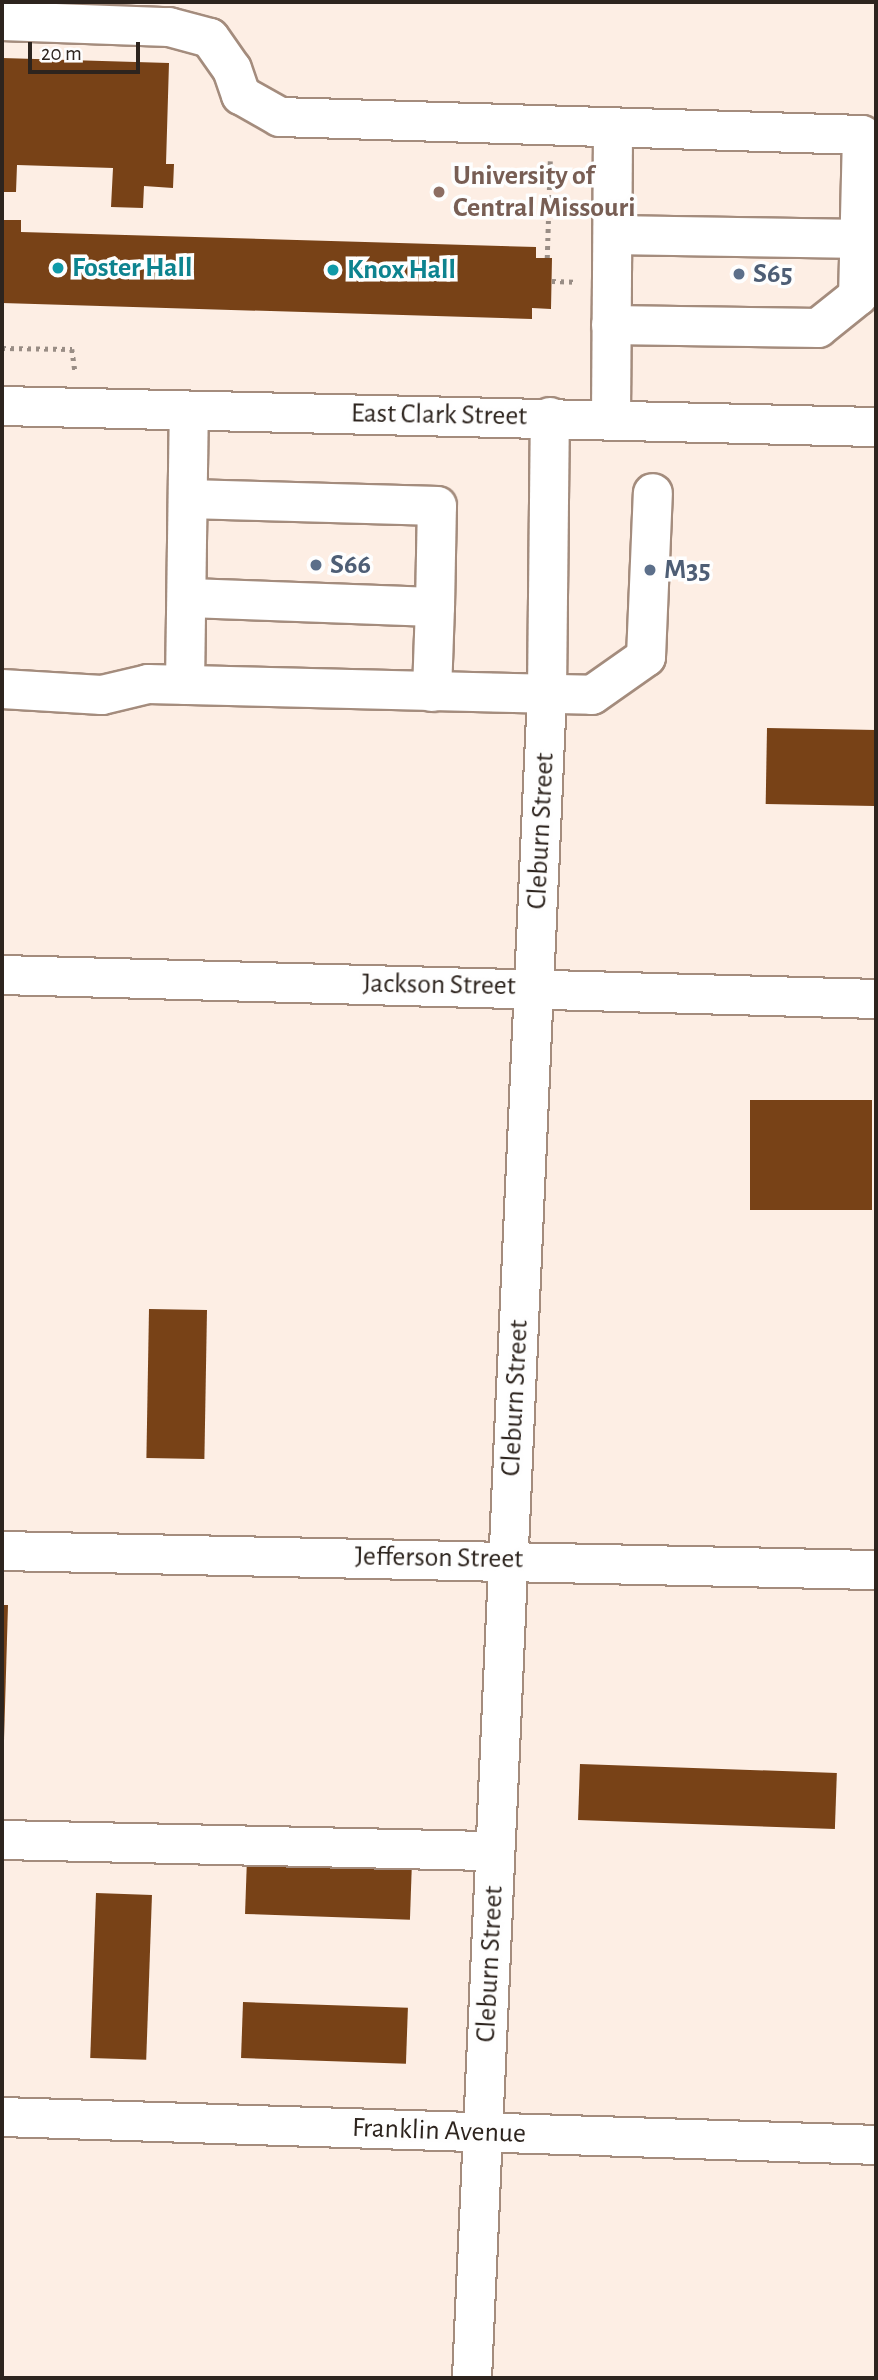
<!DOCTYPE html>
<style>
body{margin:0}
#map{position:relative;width:878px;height:2380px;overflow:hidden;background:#fdeee4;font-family:"Alegreya Sans",sans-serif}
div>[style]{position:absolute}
.building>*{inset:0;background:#784217;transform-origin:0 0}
.path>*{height:4.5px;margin-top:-2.25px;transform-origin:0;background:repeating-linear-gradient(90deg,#998d85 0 3.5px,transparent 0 8.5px)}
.roads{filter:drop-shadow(2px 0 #a48c7d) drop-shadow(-2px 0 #a48c7d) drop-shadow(0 2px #a48c7d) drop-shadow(0 -2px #a48c7d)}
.minor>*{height:38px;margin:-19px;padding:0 19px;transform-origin:19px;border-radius:19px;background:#fff}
.dots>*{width:19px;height:19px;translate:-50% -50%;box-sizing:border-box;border:4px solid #fefefe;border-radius:50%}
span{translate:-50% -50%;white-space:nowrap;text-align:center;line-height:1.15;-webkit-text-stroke:7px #fefefe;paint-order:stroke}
.education-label{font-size:28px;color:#785e54;font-weight:700}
.left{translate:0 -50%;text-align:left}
.culture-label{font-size:28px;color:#0d838f;font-weight:700}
.service-label{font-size:28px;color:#4e5e75;font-weight:700}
.street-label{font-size:28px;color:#2d241e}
.frame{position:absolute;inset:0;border:4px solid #2d241e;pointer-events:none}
.scale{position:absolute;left:28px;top:42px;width:112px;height:32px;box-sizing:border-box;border:4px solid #2d241e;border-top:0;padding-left:9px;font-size:21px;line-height:24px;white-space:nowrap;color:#2d241e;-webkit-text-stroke:5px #fefefe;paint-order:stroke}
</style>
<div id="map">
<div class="building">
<div style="clip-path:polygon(2px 58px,169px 63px,166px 164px,174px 164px,173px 188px,144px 186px,143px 208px,111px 207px,113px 168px,17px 165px,16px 192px,2px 192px)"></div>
<div style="clip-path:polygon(2px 220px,21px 220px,21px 232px,536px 247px,536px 258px,552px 258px,551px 309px,532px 308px,532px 319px,2px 303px)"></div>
<div style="left:767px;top:728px;width:109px;height:76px;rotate:1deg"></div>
<div style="left:872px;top:1100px;width:110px;height:122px;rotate:90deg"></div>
<div style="left:149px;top:1309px;width:58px;height:149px;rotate:1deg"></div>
<div style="clip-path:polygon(2px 1605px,8px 1605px,4px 1740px,2px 1740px)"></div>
<div style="left:580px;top:1764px;width:257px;height:56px;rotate:2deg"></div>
<div style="left:247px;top:1858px;width:165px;height:56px;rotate:2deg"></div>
<div style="left:96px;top:1893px;width:56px;height:165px;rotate:2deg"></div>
<div style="left:243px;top:2002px;width:165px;height:56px;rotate:2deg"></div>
</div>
<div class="path">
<div style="left:547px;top:258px;width:97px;rotate:-88.2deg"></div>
<div style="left:552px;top:281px;width:23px;rotate:2deg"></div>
<div style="left:2px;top:348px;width:70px;rotate:0.8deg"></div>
<div style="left:72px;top:349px;width:21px;rotate:82deg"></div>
</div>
<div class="roads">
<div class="minor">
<div style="left:2px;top:21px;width:167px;rotate:2.1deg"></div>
<div style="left:169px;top:27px;width:42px;rotate:15deg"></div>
<div style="left:210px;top:38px;width:38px;rotate:55deg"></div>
<div style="left:232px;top:69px;width:28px;rotate:71deg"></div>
<div style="left:241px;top:95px;width:45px;rotate:29.4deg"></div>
<div style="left:280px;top:117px;width:582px;rotate:1.77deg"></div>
<div style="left:862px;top:135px;width:161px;rotate:91.4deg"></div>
<div style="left:858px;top:296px;width:51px;rotate:141.3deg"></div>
<div style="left:818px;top:328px;width:207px;rotate:-179.2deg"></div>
<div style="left:614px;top:235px;width:246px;rotate:0.9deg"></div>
<div style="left:2px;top:406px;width:874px;rotate:1.38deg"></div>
<div style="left:611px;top:419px;width:287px;rotate:-89.6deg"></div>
<div style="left:188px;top:598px;width:247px;rotate:2.1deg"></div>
<div style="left:435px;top:607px;width:101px;rotate:-88.9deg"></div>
<div style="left:437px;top:506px;width:248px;rotate:-178.4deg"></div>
<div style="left:185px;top:685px;width:274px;rotate:-89.2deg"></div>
<div style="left:2px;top:689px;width:100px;rotate:3.4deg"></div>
<div style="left:102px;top:695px;width:47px;rotate:-13.4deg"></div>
<div style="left:148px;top:684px;width:444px;rotate:1.4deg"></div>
<div style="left:592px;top:695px;width:66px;rotate:-35.1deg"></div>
<div style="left:646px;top:657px;width:164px;rotate:-87.6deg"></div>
<div style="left:432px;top:692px;width:85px;rotate:-88deg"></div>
<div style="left:2px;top:975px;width:874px;rotate:1.57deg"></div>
<div style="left:2px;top:1551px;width:874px;rotate:1.25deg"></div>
<div style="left:2px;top:1840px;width:493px;rotate:1.3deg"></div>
<div style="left:2px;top:2117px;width:874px;rotate:1.83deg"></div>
<div style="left:472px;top:2378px;width:1687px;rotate:-87.45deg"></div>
<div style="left:547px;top:693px;width:276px;rotate:-89.4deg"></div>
</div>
</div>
<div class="dots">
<div style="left:439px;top:192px;background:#8d6e63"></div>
<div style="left:58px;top:268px;background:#0f9aa8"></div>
<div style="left:333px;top:270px;background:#0f9aa8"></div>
<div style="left:739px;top:274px;background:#5c6f8a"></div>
<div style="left:316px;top:565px;background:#5c6f8a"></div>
<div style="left:650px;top:570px;background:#5c6f8a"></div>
</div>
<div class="education-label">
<span class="left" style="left:453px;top:192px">University of<br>Central Missouri</span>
</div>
<div class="culture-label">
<span class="left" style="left:72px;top:268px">Foster Hall</span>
<span class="left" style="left:347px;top:270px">Knox Hall</span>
</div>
<div class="service-label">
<span class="left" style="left:753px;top:274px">S65</span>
<span class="left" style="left:330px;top:565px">S66</span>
<span class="left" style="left:664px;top:570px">M35</span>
</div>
<div class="street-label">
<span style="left:439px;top:415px;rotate:1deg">East Clark Street</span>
<span style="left:541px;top:831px;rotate:-87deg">Cleburn Street</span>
<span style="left:439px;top:985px;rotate:1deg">Jackson Street</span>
<span style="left:515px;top:1398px;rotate:-87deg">Cleburn Street</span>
<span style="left:439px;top:1558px;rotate:1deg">Jefferson Street</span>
<span style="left:490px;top:1964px;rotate:-87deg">Cleburn Street</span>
<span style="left:439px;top:2131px;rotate:2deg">Franklin Avenue</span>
</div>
<div class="frame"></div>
<div class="scale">20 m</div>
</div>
